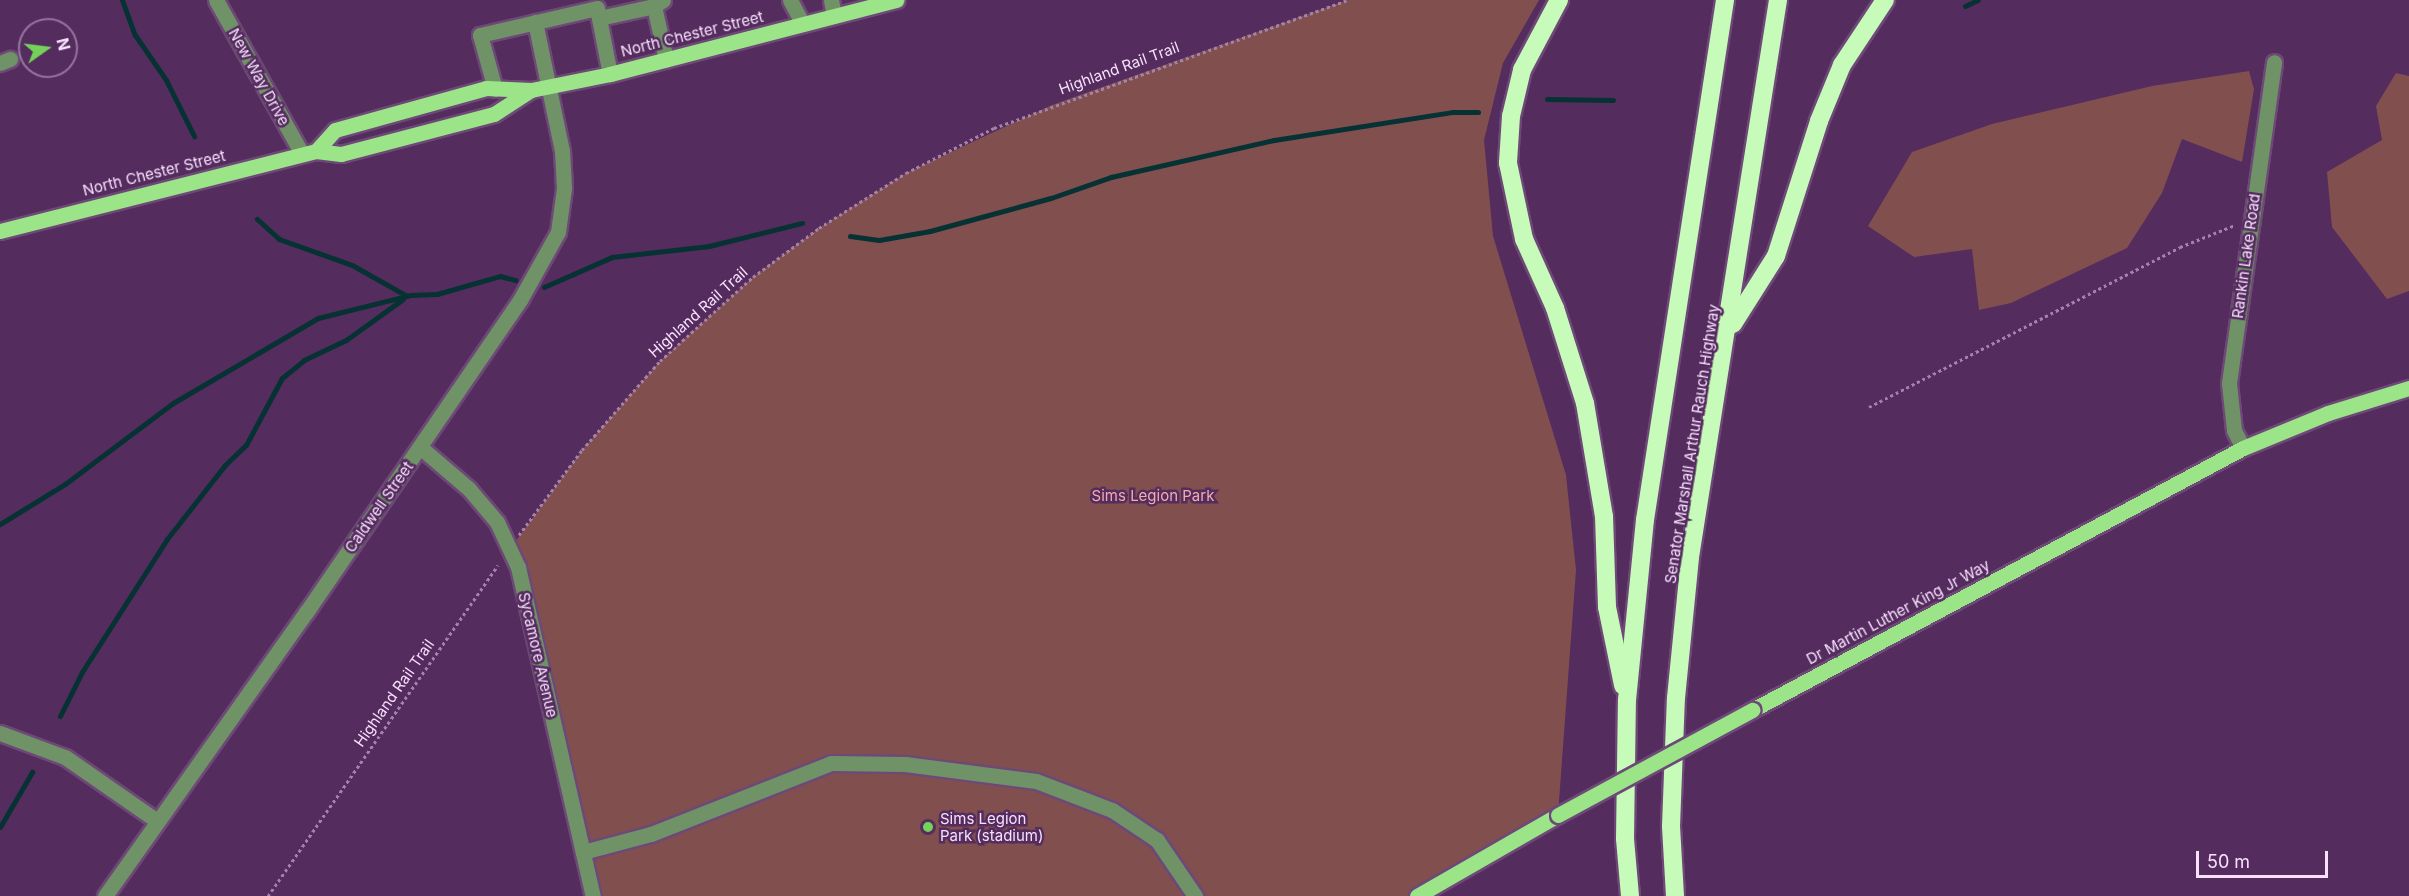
<!DOCTYPE html>
<style>
body{margin:0}
#map{position:relative;width:2409px;height:896px;overflow:hidden;background:#542c5e;font-family:Inter,sans-serif}
div>[style]{position:absolute}
.green>*{inset:0;background:#824f4f}
.stream>*{height:5px;margin:-2.5px;padding:0 2.5px;transform-origin:2.5px;border-radius:2.5px;background:#073234}
.path>*{height:3px;margin-top:-1.5px;transform-origin:0;background:repeating-linear-gradient(90deg,#a382ab 0 3px,transparent 0 6px)}
.roads{filter:drop-shadow(2px 0 #6e4978) drop-shadow(-2px 0 #6e4978) drop-shadow(0 2px #6e4978) drop-shadow(0 -2px #6e4978)}
.minor>*{height:15px;margin:-7.5px;padding:0 7.5px;transform-origin:7.5px;border-radius:7.5px;background:#6f9366}
.major>*{height:15px;margin:-7.5px;padding:0 7.5px;transform-origin:7.5px;border-radius:7.5px;background:#9be588}
.highway>*{height:18px;margin:-9px;padding:0 9px;transform-origin:9px;border-radius:9px;background:#c7fbba}
.bridges{filter:drop-shadow(2px 0 #6e4978) drop-shadow(-2px 0 #6e4978) drop-shadow(0 2px #6e4978) drop-shadow(0 -2px #6e4978)}
.major-bridge>*{height:15px;margin:-7.5px;padding:0 7.5px;transform-origin:7.5px;border-radius:7.5px;background:#9be588}
.dots>*{width:16px;height:16px;translate:-50% -50%;box-sizing:border-box;border:3px solid #542c5e;border-radius:50%}
span{translate:-50% -50%;white-space:nowrap;text-align:center;line-height:1.15;-webkit-text-stroke:5px #542c5e;paint-order:stroke}
.street-label{font-size:15px;color:#f8e0fe}
.park-label{font-size:15px;color:#f3acab}
.poi-label{font-size:15px;color:#f8e0fe}
.left{translate:0 -50%;text-align:left}
.north{position:absolute;left:18px;top:18px;width:60px;height:60px;box-sizing:border-box;background:#542c5e;border:2px solid #96749e;border-radius:50%;rotate:76deg;font-size:16px;font-weight:700;line-height:24px;text-align:center;color:#f8e0fe}
.north::after{content:'';display:block;margin:auto;width:21px;height:27px;background:#74d25b;clip-path:polygon(50% 0,100% 100%,50% 72%,0 100%)}
.scale{position:absolute;left:2196px;top:851px;width:132px;height:27px;box-sizing:border-box;border:3px solid #f8e0fe;border-top:0;padding-left:8px;font-size:18px;line-height:21px;white-space:nowrap;color:#f8e0fe;-webkit-text-stroke:4px #542c5e;paint-order:stroke}
</style>
<div id="map">
<div class="green">
<div style="clip-path:polygon(1347px 0,1539px 0,1503px 63px,1484px 140px,1493px 236px,1566px 475px,1576px 570px,1558px 815px,1417px 896px,593px 896px,510px 549px,582px 450px,660px 361px,753px 277px,819px 228px,906px 173px,1052px 105px)"></div>
<div style="clip-path:polygon(2249px 71px,2254px 89px,2242px 162px,2182px 139px,2162px 193px,2127px 248px,2011px 303px,1979px 310px,1972px 249px,1914px 257px,1868px 226px,1912px 152px,1992px 124px,2152px 86px)"></div>
<div style="clip-path:polygon(2396px 73px,2409px 76px,2409px 291px,2387px 299px,2332px 227px,2327px 172px,2382px 140px,2376px 106px)"></div>
</div>
<div class="stream">
<div style="left:122px;top:0;width:37px;rotate:70deg"></div>
<div style="left:135px;top:35px;width:55px;rotate:55.4deg"></div>
<div style="left:166px;top:80px;width:63px;rotate:63.4deg"></div>
<div style="left:1965px;top:6px;width:14px;rotate:-25deg"></div>
<div style="left:1547px;top:99px;width:66px;rotate:0.9deg"></div>
<div style="left:257px;top:219px;width:30px;rotate:42deg"></div>
<div style="left:279px;top:239px;width:77px;rotate:19.6deg"></div>
<div style="left:352px;top:265px;width:63px;rotate:29.4deg"></div>
<div style="left:850px;top:236px;width:29px;rotate:8deg"></div>
<div style="left:879px;top:240px;width:52px;rotate:-10deg"></div>
<div style="left:930px;top:231px;width:125px;rotate:-15.3deg"></div>
<div style="left:1051px;top:198px;width:64px;rotate:-19.3deg"></div>
<div style="left:1111px;top:177px;width:167px;rotate:-12.8deg"></div>
<div style="left:1274px;top:140px;width:180px;rotate:-8.9deg"></div>
<div style="left:1452px;top:112px;width:26px"></div>
<div style="left:544px;top:287px;width:74px;rotate:-23.8deg"></div>
<div style="left:612px;top:257px;width:98px;rotate:-6.5deg"></div>
<div style="left:709px;top:246px;width:96px;rotate:-13.9deg"></div>
<div style="left:0;top:524px;width:76px;rotate:-31.6deg"></div>
<div style="left:65px;top:484px;width:135px;rotate:-36.9deg"></div>
<div style="left:173px;top:403px;width:168px;rotate:-30.4deg"></div>
<div style="left:318px;top:318px;width:96px;rotate:-13.9deg"></div>
<div style="left:411px;top:295px;width:26px;rotate:-2deg"></div>
<div style="left:437px;top:294px;width:66px;rotate:-15.9deg"></div>
<div style="left:500px;top:276px;width:16px;rotate:15deg"></div>
<div style="left:60px;top:716px;width:49px;rotate:-63.4deg"></div>
<div style="left:82px;top:672px;width:158px;rotate:-57.4deg"></div>
<div style="left:167px;top:539px;width:94px;rotate:-51.9deg"></div>
<div style="left:225px;top:465px;width:29px;rotate:-44deg"></div>
<div style="left:246px;top:445px;width:76px;rotate:-61.8deg"></div>
<div style="left:282px;top:378px;width:28px;rotate:-39deg"></div>
<div style="left:304px;top:360px;width:47px;rotate:-25.5deg"></div>
<div style="left:346px;top:340px;width:70px;rotate:-35.7deg"></div>
<div style="left:0;top:827px;width:64px;rotate:-59.8deg"></div>
</div>
<div class="path">
<div style="left:1869px;top:407px;width:350px;rotate:-27.2deg"></div>
<div style="left:2180px;top:247px;width:59px;rotate:-21.8deg"></div>
<div style="left:519px;top:535px;width:106px;rotate:-53.5deg"></div>
<div style="left:582px;top:450px;width:118px;rotate:-48.8deg"></div>
<div style="left:660px;top:361px;width:125px;rotate:-42.1deg"></div>
<div style="left:753px;top:277px;width:82px;rotate:-36.6deg"></div>
<div style="left:819px;top:228px;width:103px;rotate:-32.3deg"></div>
<div style="left:906px;top:173px;width:99px;rotate:-27.1deg"></div>
<div style="left:994px;top:128px;width:375px;rotate:-19.9deg"></div>
<div style="left:268px;top:896px;width:403px;rotate:-55.2deg"></div>
</div>
<div class="roads">
<div class="minor">
<div style="left:216px;top:0;width:176px;rotate:60.8deg"></div>
<div style="left:663px;top:0;width:11px;rotate:146deg"></div>
<div style="left:654px;top:6px;width:55px;rotate:77.5deg"></div>
<div style="left:790px;top:0;width:27px;rotate:62deg"></div>
<div style="left:831px;top:0;width:16px;rotate:79deg"></div>
<div style="left:599px;top:18px;width:56px;rotate:-12.3deg"></div>
<div style="left:0;top:63px;width:11px;rotate:-22deg"></div>
<div style="left:495px;top:89px;width:56px;rotate:-105.5deg"></div>
<div style="left:480px;top:35px;width:120px;rotate:-13deg"></div>
<div style="left:597px;top:8px;width:67px;rotate:78.9deg"></div>
<div style="left:420px;top:447px;width:65px;rotate:40.6deg"></div>
<div style="left:469px;top:489px;width:43px;rotate:49.7deg"></div>
<div style="left:497px;top:522px;width:50px;rotate:65deg"></div>
<div style="left:518px;top:567px;width:337px;rotate:77.2deg"></div>
<div style="left:2243px;top:448px;width:20px;rotate:-117deg"></div>
<div style="left:2234px;top:430px;width:47px;rotate:-96.1deg"></div>
<div style="left:2229px;top:383px;width:324px;rotate:-82deg"></div>
<div style="left:0;top:733px;width:69px;rotate:20.3deg"></div>
<div style="left:65px;top:757px;width:112px;rotate:34.8deg"></div>
<div style="left:583px;top:852px;width:70px;rotate:-14.8deg"></div>
<div style="left:651px;top:834px;width:193px;rotate:-21.5deg"></div>
<div style="left:831px;top:763px;width:74px;rotate:0.8deg"></div>
<div style="left:905px;top:764px;width:132px;rotate:7.4deg"></div>
<div style="left:1036px;top:781px;width:81px;rotate:20.9deg"></div>
<div style="left:1112px;top:810px;width:54px;rotate:33.7deg"></div>
<div style="left:1157px;top:840px;width:68px;rotate:55.8deg"></div>
<div style="left:105px;top:896px;width:349px;rotate:-54.7deg"></div>
<div style="left:307px;top:611px;width:377px;rotate:-55.6deg"></div>
<div style="left:520px;top:300px;width:78px;rotate:-60.8deg"></div>
<div style="left:558px;top:232px;width:44px;rotate:-82.2deg"></div>
<div style="left:564px;top:188px;width:37px;rotate:-93deg"></div>
<div style="left:562px;top:151px;width:132px;rotate:-101.8deg"></div>
</div>
<div class="major">
<div style="left:316px;top:151px;width:28px;rotate:-48deg"></div>
<div style="left:335px;top:130px;width:157px;rotate:-15.5deg"></div>
<div style="left:486px;top:88px;width:45px;rotate:2.5deg"></div>
<div style="left:531px;top:90px;width:81px;rotate:-11.4deg"></div>
<div style="left:610px;top:74px;width:296px;rotate:-14.5deg"></div>
<div style="left:0;top:231px;width:326px;rotate:-14.2deg"></div>
<div style="left:316px;top:151px;width:25px;rotate:7deg"></div>
<div style="left:341px;top:154px;width:158px;rotate:-14.7deg"></div>
<div style="left:494px;top:114px;width:44px;rotate:-33deg"></div>
<div style="left:1752px;top:710px;width:557px;rotate:-28.08deg"></div>
<div style="left:2243px;top:448px;width:92px;rotate:-22.4deg"></div>
<div style="left:2328px;top:413px;width:85px;rotate:-17.2deg"></div>
<div style="left:1417px;top:896px;width:163px;rotate:-29.9deg"></div>
</div>
<div class="highway">
<div style="left:1559px;top:0;width:79px;rotate:117.9deg"></div>
<div style="left:1522px;top:70px;width:47px;rotate:103.4deg"></div>
<div style="left:1511px;top:116px;width:47px;rotate:93.7deg"></div>
<div style="left:1508px;top:163px;width:78px;rotate:78.1deg"></div>
<div style="left:1524px;top:239px;width:76px;rotate:65.8deg"></div>
<div style="left:1555px;top:308px;width:100px;rotate:72.5deg"></div>
<div style="left:1585px;top:403px;width:115px;rotate:80.5deg"></div>
<div style="left:1604px;top:516px;width:91px;rotate:88.1deg"></div>
<div style="left:1607px;top:607px;width:80px;rotate:78.4deg"></div>
<div style="left:1733px;top:324px;width:80px;rotate:-57.7deg"></div>
<div style="left:1776px;top:256px;width:142px;rotate:-72.3deg"></div>
<div style="left:1819px;top:121px;width:61px;rotate:-67.7deg"></div>
<div style="left:1842px;top:65px;width:78px;rotate:-56.5deg"></div>
<div style="left:1630px;top:896px;width:57px;rotate:-95deg"></div>
<div style="left:1625px;top:839px;width:139px;rotate:-89.2deg"></div>
<div style="left:1627px;top:700px;width:181px;rotate:-84.3deg"></div>
<div style="left:1645px;top:520px;width:526px;rotate:-81.25deg"></div>
<div style="left:1675px;top:896px;width:70px;rotate:-93.3deg"></div>
<div style="left:1671px;top:826px;width:128px;rotate:-87.8deg"></div>
<div style="left:1676px;top:698px;width:142px;rotate:-84.3deg"></div>
<div style="left:1690px;top:557px;width:564px;rotate:-81.02deg"></div>
</div>
</div>
<div class="bridges">
<div class="major-bridge">
<div style="left:1558px;top:815px;width:221px;rotate:-28.4deg"></div>
</div>
</div>
<div class="dots">
<div style="left:928px;top:827px;background:#74d25b"></div>
</div>
<div class="street-label">
<span style="left:692px;top:34px;rotate:-14deg">North Chester Street</span>
<span style="left:1119px;top:68px;rotate:-20deg">Highland Rail Trail</span>
<span style="left:259px;top:77px;rotate:61deg">New Way Drive</span>
<span style="left:154px;top:173px;rotate:-14deg">North Chester Street</span>
<span style="left:2246px;top:256px;rotate:-82deg">Rankin Lake Road</span>
<span style="left:698px;top:312px;rotate:-42deg">Highland Rail Trail</span>
<span style="left:1692px;top:444px;rotate:-81deg">Senator Marshall Arthur Rauch Highway</span>
<span style="left:379px;top:507px;rotate:-55deg">Caldwell Street</span>
<span style="left:1898px;top:612px;rotate:-28deg">Dr Martin Luther King Jr Way</span>
<span style="left:538px;top:655px;rotate:77deg">Sycamore Avenue</span>
<span style="left:394px;top:693px;rotate:-55deg">Highland Rail Trail</span>
</div>
<div class="park-label">
<span style="left:1153px;top:496px">Sims Legion Park</span>
</div>
<div class="poi-label">
<span class="left" style="left:940px;top:827px">Sims Legion<br>Park (stadium)</span>
</div>
<div class="north">N</div>
<div class="scale">50 m</div>
</div>
